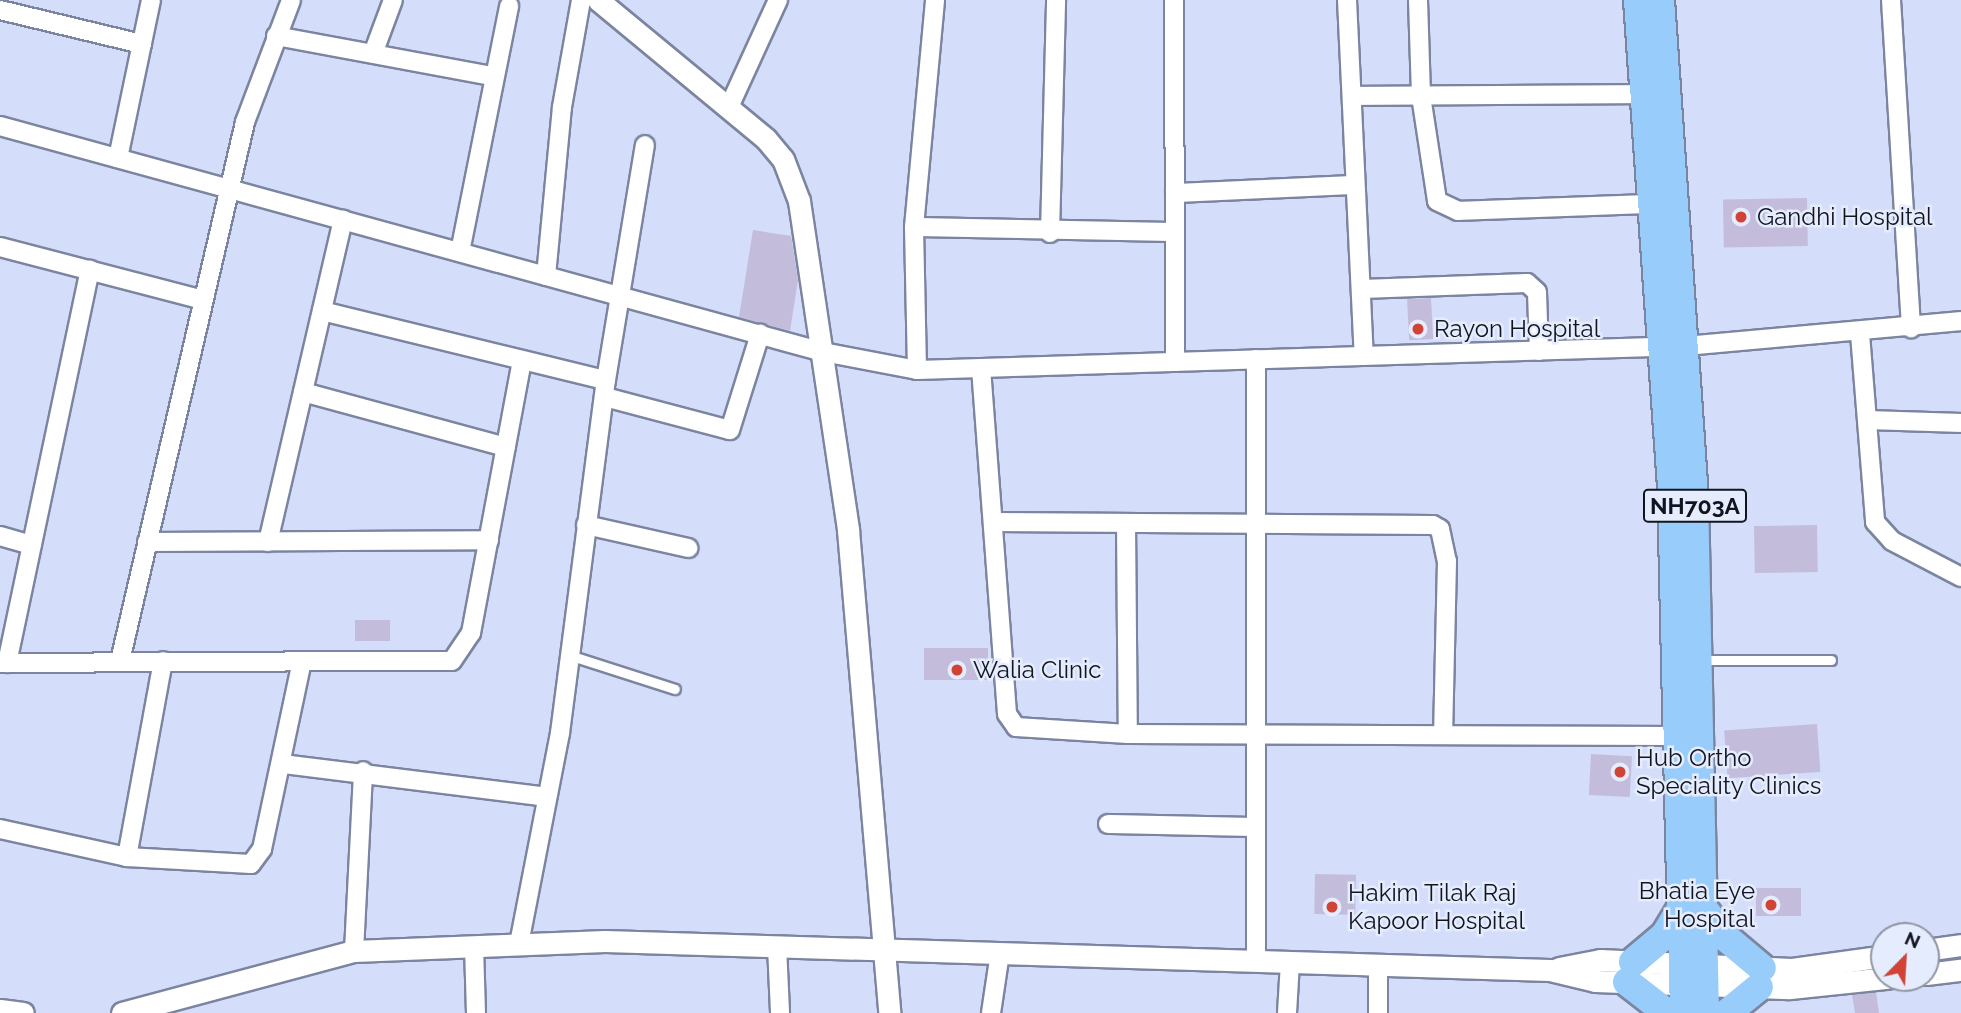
<!DOCTYPE html>
<style>
body{margin:0}
#map{position:relative;width:1961px;height:1013px;overflow:hidden;background:#d4defb;font-family:Raleway,sans-serif}
div>[style]{position:absolute}
.building>*{inset:0;background:#c3bddb;transform-origin:0 0}
.roads{filter:drop-shadow(2px 0 #7c85a0) drop-shadow(-2px 0 #7c85a0) drop-shadow(0 2px #7c85a0) drop-shadow(0 -2px #7c85a0)}
.service>*{height:9px;margin:-4.5px;padding:0 4.5px;transform-origin:4.5px;border-radius:4.5px;background:#fff}
.minor>*{height:18px;margin:-9px;padding:0 9px;transform-origin:9px;border-radius:9px;background:#fff}
.tertiary>*{height:21px;margin:-10.5px;padding:0 10.5px;transform-origin:10.5px;border-radius:10.5px;background:#fff}
.trunk>*{height:28px;margin:-14px;padding:0 14px;transform-origin:14px;border-radius:14px;background:#98ccfb}
.dots>*{width:19px;height:19px;translate:-50% -50%;box-sizing:border-box;border:4px solid #e5ecfd;border-radius:50%}
span{translate:-50% -50%;white-space:nowrap;text-align:center;line-height:1.15;-webkit-text-stroke:5px #e5ecfd;paint-order:stroke}
.shield-label span{padding:2px 5px;background:#e5ecfd;border:2px solid;border-radius:5px;-webkit-text-stroke-width:0}
.shield-label{font-size:23px;color:#12151f;font-weight:700}
.poi-label{font-size:24px;color:#12151f}
.left{translate:0 -50%;text-align:left}
.right{translate:-100% -50%;text-align:right}
.north{position:absolute;left:1870px;top:922px;width:70px;height:70px;box-sizing:border-box;background:#e5ecfd;border:2px solid #9196a4;border-radius:50%;rotate:24deg;font-size:19px;font-weight:700;line-height:28px;text-align:center;color:#12151f}
.north::after{content:'';display:block;margin:auto;width:24px;height:32px;background:#d14335;clip-path:polygon(50% 0,100% 100%,50% 72%,0 100%)}
</style>
<div id="map">
<div class="building">
<div style="left:1807px;top:198px;width:48px;height:84px;rotate:89deg"></div>
<div style="clip-path:polygon(753px 230px,791px 236px,798px 280px,790px 331px,739px 317px)"></div>
<div style="left:1431px;top:298px;width:41px;height:24px;rotate:87deg"></div>
<div style="left:1817px;top:525px;width:47px;height:63px;rotate:89deg"></div>
<div style="left:355px;top:620px;width:35px;height:21px"></div>
<div style="left:924px;top:648px;width:64px;height:32px"></div>
<div style="left:1817px;top:724px;width:48px;height:93px;rotate:86deg"></div>
<div style="left:1591px;top:754px;width:41px;height:41px;rotate:3deg"></div>
<div style="left:1315px;top:874px;width:41px;height:40px;rotate:1deg"></div>
<div style="left:1801px;top:888px;width:28px;height:45px;rotate:90deg"></div>
<div style="clip-path:polygon(1876px 992px,1879px 1013px,1855px 1013px,1852px 995px)"></div>
</div>
<div class="roads">
<div class="service">
<div style="left:572px;top:656px;width:108px;rotate:17.8deg"></div>
<div style="left:1702px;top:660px;width:129px"></div>
</div>
<div class="minor">
<div style="left:1174px;top:0;width:362px;rotate:89.8deg"></div>
<div style="left:1347px;top:0;width:356px;rotate:87.3deg"></div>
<div style="left:1418px;top:0;width:96px;rotate:88.2deg"></div>
<div style="left:1421px;top:96px;width:106px;rotate:81.3deg"></div>
<div style="left:1437px;top:201px;width:23px;rotate:25deg"></div>
<div style="left:1458px;top:211px;width:194px;rotate:-2.1deg"></div>
<div style="left:1891px;top:0;width:329px;rotate:86.5deg"></div>
<div style="left:0;top:10px;width:146px;rotate:13.5deg"></div>
<div style="left:276px;top:36px;width:220px;rotate:10.5deg"></div>
<div style="left:374px;top:51px;width:54px;rotate:-69.6deg"></div>
<div style="left:1352px;top:96px;width:293px;rotate:-0.4deg"></div>
<div style="left:729px;top:107px;width:118px;rotate:-65.4deg"></div>
<div style="left:0;top:126px;width:853px;rotate:15.36deg"></div>
<div style="left:823px;top:352px;width:96px;rotate:10.8deg"></div>
<div style="left:917px;top:370px;width:769px;rotate:-1.79deg"></div>
<div style="left:1686px;top:346px;width:276px;rotate:-5.2deg"></div>
<div style="left:118px;top:158px;width:161px;rotate:-78.2deg"></div>
<div style="left:1175px;top:193px;width:179px;rotate:-2.6deg"></div>
<div style="left:914px;top:227px;width:261px;rotate:1.1deg"></div>
<div style="left:1050px;top:233px;width:233px;rotate:-88.5deg"></div>
<div style="left:0;top:247px;width:210px;rotate:14.6deg"></div>
<div style="left:460px;top:252px;width:251px;rotate:-78.7deg"></div>
<div style="left:546px;top:276px;width:170px;rotate:-84.6deg"></div>
<div style="left:562px;top:107px;width:109px;rotate:-79.9deg"></div>
<div style="left:1362px;top:289px;width:165px;rotate:-2.1deg"></div>
<div style="left:1527px;top:283px;width:13px;rotate:42deg"></div>
<div style="left:1537px;top:292px;width:59px;rotate:88.1deg"></div>
<div style="left:322px;top:311px;width:292px;rotate:13.7deg"></div>
<div style="left:1860px;top:334px;width:189px;rotate:85.4deg"></div>
<div style="left:1875px;top:522px;width:25px;rotate:48deg"></div>
<div style="left:1892px;top:541px;width:78px;rotate:27.6deg"></div>
<div style="left:981px;top:368px;width:347px;rotate:85.7deg"></div>
<div style="left:1007px;top:714px;width:16px;rotate:55deg"></div>
<div style="left:1016px;top:727px;width:112px;rotate:3.6deg"></div>
<div style="left:1128px;top:734px;width:550px;rotate:0.21deg"></div>
<div style="left:917px;top:370px;width:143px;rotate:-91.2deg"></div>
<div style="left:914px;top:227px;width:228px;rotate:-84.7deg"></div>
<div style="left:303px;top:392px;width:210px;rotate:15.2deg"></div>
<div style="left:605px;top:397px;width:129px;rotate:14.8deg"></div>
<div style="left:730px;top:430px;width:101px;rotate:-72.6deg"></div>
<div style="left:1869px;top:420px;width:92px;rotate:1.9deg"></div>
<div style="left:994px;top:522px;width:439px;rotate:0.4deg"></div>
<div style="left:1433px;top:525px;width:8px;rotate:30deg"></div>
<div style="left:1440px;top:529px;width:33px;rotate:78deg"></div>
<div style="left:1447px;top:561px;width:174px;rotate:91.3deg"></div>
<div style="left:1126px;top:523px;width:211px;rotate:89.5deg"></div>
<div style="left:586px;top:525px;width:105px;rotate:12.7deg"></div>
<div style="left:0;top:536px;width:33px;rotate:16deg"></div>
<div style="left:147px;top:542px;width:342px;rotate:-0.3deg"></div>
<div style="left:268px;top:542px;width:331px;rotate:-76.9deg"></div>
<div style="left:120px;top:661px;width:553px;rotate:-76.94deg"></div>
<div style="left:245px;top:122px;width:130px;rotate:-69.3deg"></div>
<div style="left:0;top:663px;width:452px;rotate:-0.3deg"></div>
<div style="left:452px;top:661px;width:34px;rotate:-56deg"></div>
<div style="left:471px;top:633px;width:277px;rotate:-79.4deg"></div>
<div style="left:7px;top:663px;width:402px;rotate:-78.1deg"></div>
<div style="left:283px;top:764px;width:266px;rotate:7.1deg"></div>
<div style="left:1108px;top:824px;width:148px;rotate:1.2deg"></div>
<div style="left:0;top:829px;width:130px;rotate:12.4deg"></div>
<div style="left:127px;top:857px;width:124px;rotate:3.2deg"></div>
<div style="left:251px;top:864px;width:19px;rotate:-54deg"></div>
<div style="left:262px;top:849px;width:188px;rotate:-78deg"></div>
<div style="left:127px;top:857px;width:199px;rotate:-79.6deg"></div>
<div style="left:519px;top:944px;width:215px;rotate:-79deg"></div>
<div style="left:560px;top:733px;width:356px;rotate:-82.6deg"></div>
<div style="left:606px;top:380px;width:238px;rotate:-80.6deg"></div>
<div style="left:474px;top:946px;width:67px;rotate:88.3deg"></div>
<div style="left:777px;top:946px;width:67px;rotate:87.4deg"></div>
<div style="left:354px;top:951px;width:180px;rotate:-87.1deg"></div>
<div style="left:1256px;top:961px;width:602px;rotate:-90deg"></div>
<div style="left:991px;top:1013px;width:61px;rotate:-81.5deg"></div>
<div style="left:1287px;top:1013px;width:51px;rotate:-86.6deg"></div>
<div style="left:1378px;top:1013px;width:48px;rotate:-90deg"></div>
</div>
<div class="tertiary">
<div style="left:598px;top:0;width:218px;rotate:39.6deg"></div>
<div style="left:766px;top:139px;width:26px;rotate:50deg"></div>
<div style="left:783px;top:159px;width:45px;rotate:69.1deg"></div>
<div style="left:799px;top:201px;width:333px;rotate:81.5deg"></div>
<div style="left:848px;top:530px;width:485px;rotate:85.1deg"></div>
<div style="left:1926px;top:950px;width:35px;rotate:-8deg"></div>
<div style="left:1559px;top:968px;width:42px;rotate:-11deg"></div>
<div style="left:1600px;top:960px;width:192px;rotate:2.7deg"></div>
<div style="left:1792px;top:969px;width:93px;rotate:-8deg"></div>
<div style="left:1926px;top:974px;width:35px;rotate:-7deg"></div>
<div style="left:0;top:1010px;width:23px;rotate:7deg"></div>
<div style="left:122px;top:1013px;width:240px;rotate:-15deg"></div>
<div style="left:354px;top:951px;width:251px;rotate:-2.3deg"></div>
<div style="left:605px;top:941px;width:945px;rotate:1.76deg"></div>
<div style="left:1550px;top:970px;width:46px;rotate:13.7deg"></div>
<div style="left:1595px;top:981px;width:195px;rotate:2.1deg"></div>
<div style="left:1790px;top:988px;width:98px;rotate:-5.9deg"></div>
</div>
<div class="trunk">
<div style="left:1638px;top:0;width:490px;rotate:86deg"></div>
<div style="left:1672px;top:489px;width:524px;rotate:88.69deg"></div>
<div style="left:1660px;top:0;width:498px;rotate:86.1deg"></div>
<div style="left:1694px;top:497px;width:516px;rotate:88.78deg"></div>
<div style="left:1703px;top:908px;width:36px;rotate:53deg"></div>
<div style="left:1725px;top:937px;width:48px;rotate:40deg"></div>
<div style="left:1633px;top:962px;width:42px;rotate:-40.2deg"></div>
<div style="left:1665px;top:935px;width:33px;rotate:-59deg"></div>
<div style="left:1627px;top:982px;width:51px;rotate:37.8deg"></div>
<div style="left:1727px;top:1013px;width:41px;rotate:-39.1deg"></div>
</div>
</div>
<div class="dots">
<div style="left:1741px;top:217px;background:#d14335"></div>
<div style="left:1418px;top:329px;background:#d14335"></div>
<div style="left:957px;top:670px;background:#d14335"></div>
<div style="left:1620px;top:772px;background:#d14335"></div>
<div style="left:1771px;top:905px;background:#d14335"></div>
<div style="left:1332px;top:907px;background:#d14335"></div>
</div>
<div class="shield-label">
<span style="left:1695px;top:506px">NH703A</span>
</div>
<div class="poi-label">
<span class="left" style="left:1757px;top:217px">Gandhi Hospital</span>
<span class="left" style="left:1434px;top:329px">Rayon Hospital</span>
<span class="left" style="left:973px;top:670px">Walia Clinic</span>
<span class="left" style="left:1636px;top:772px">Hub Ortho<br>Speciality Clinics</span>
<span class="right" style="left:1755px;top:905px">Bhatia Eye<br>Hospital</span>
<span class="left" style="left:1348px;top:907px">Hakim Tilak Raj<br>Kapoor Hospital</span>
</div>
<div class="north">N</div>
</div>
